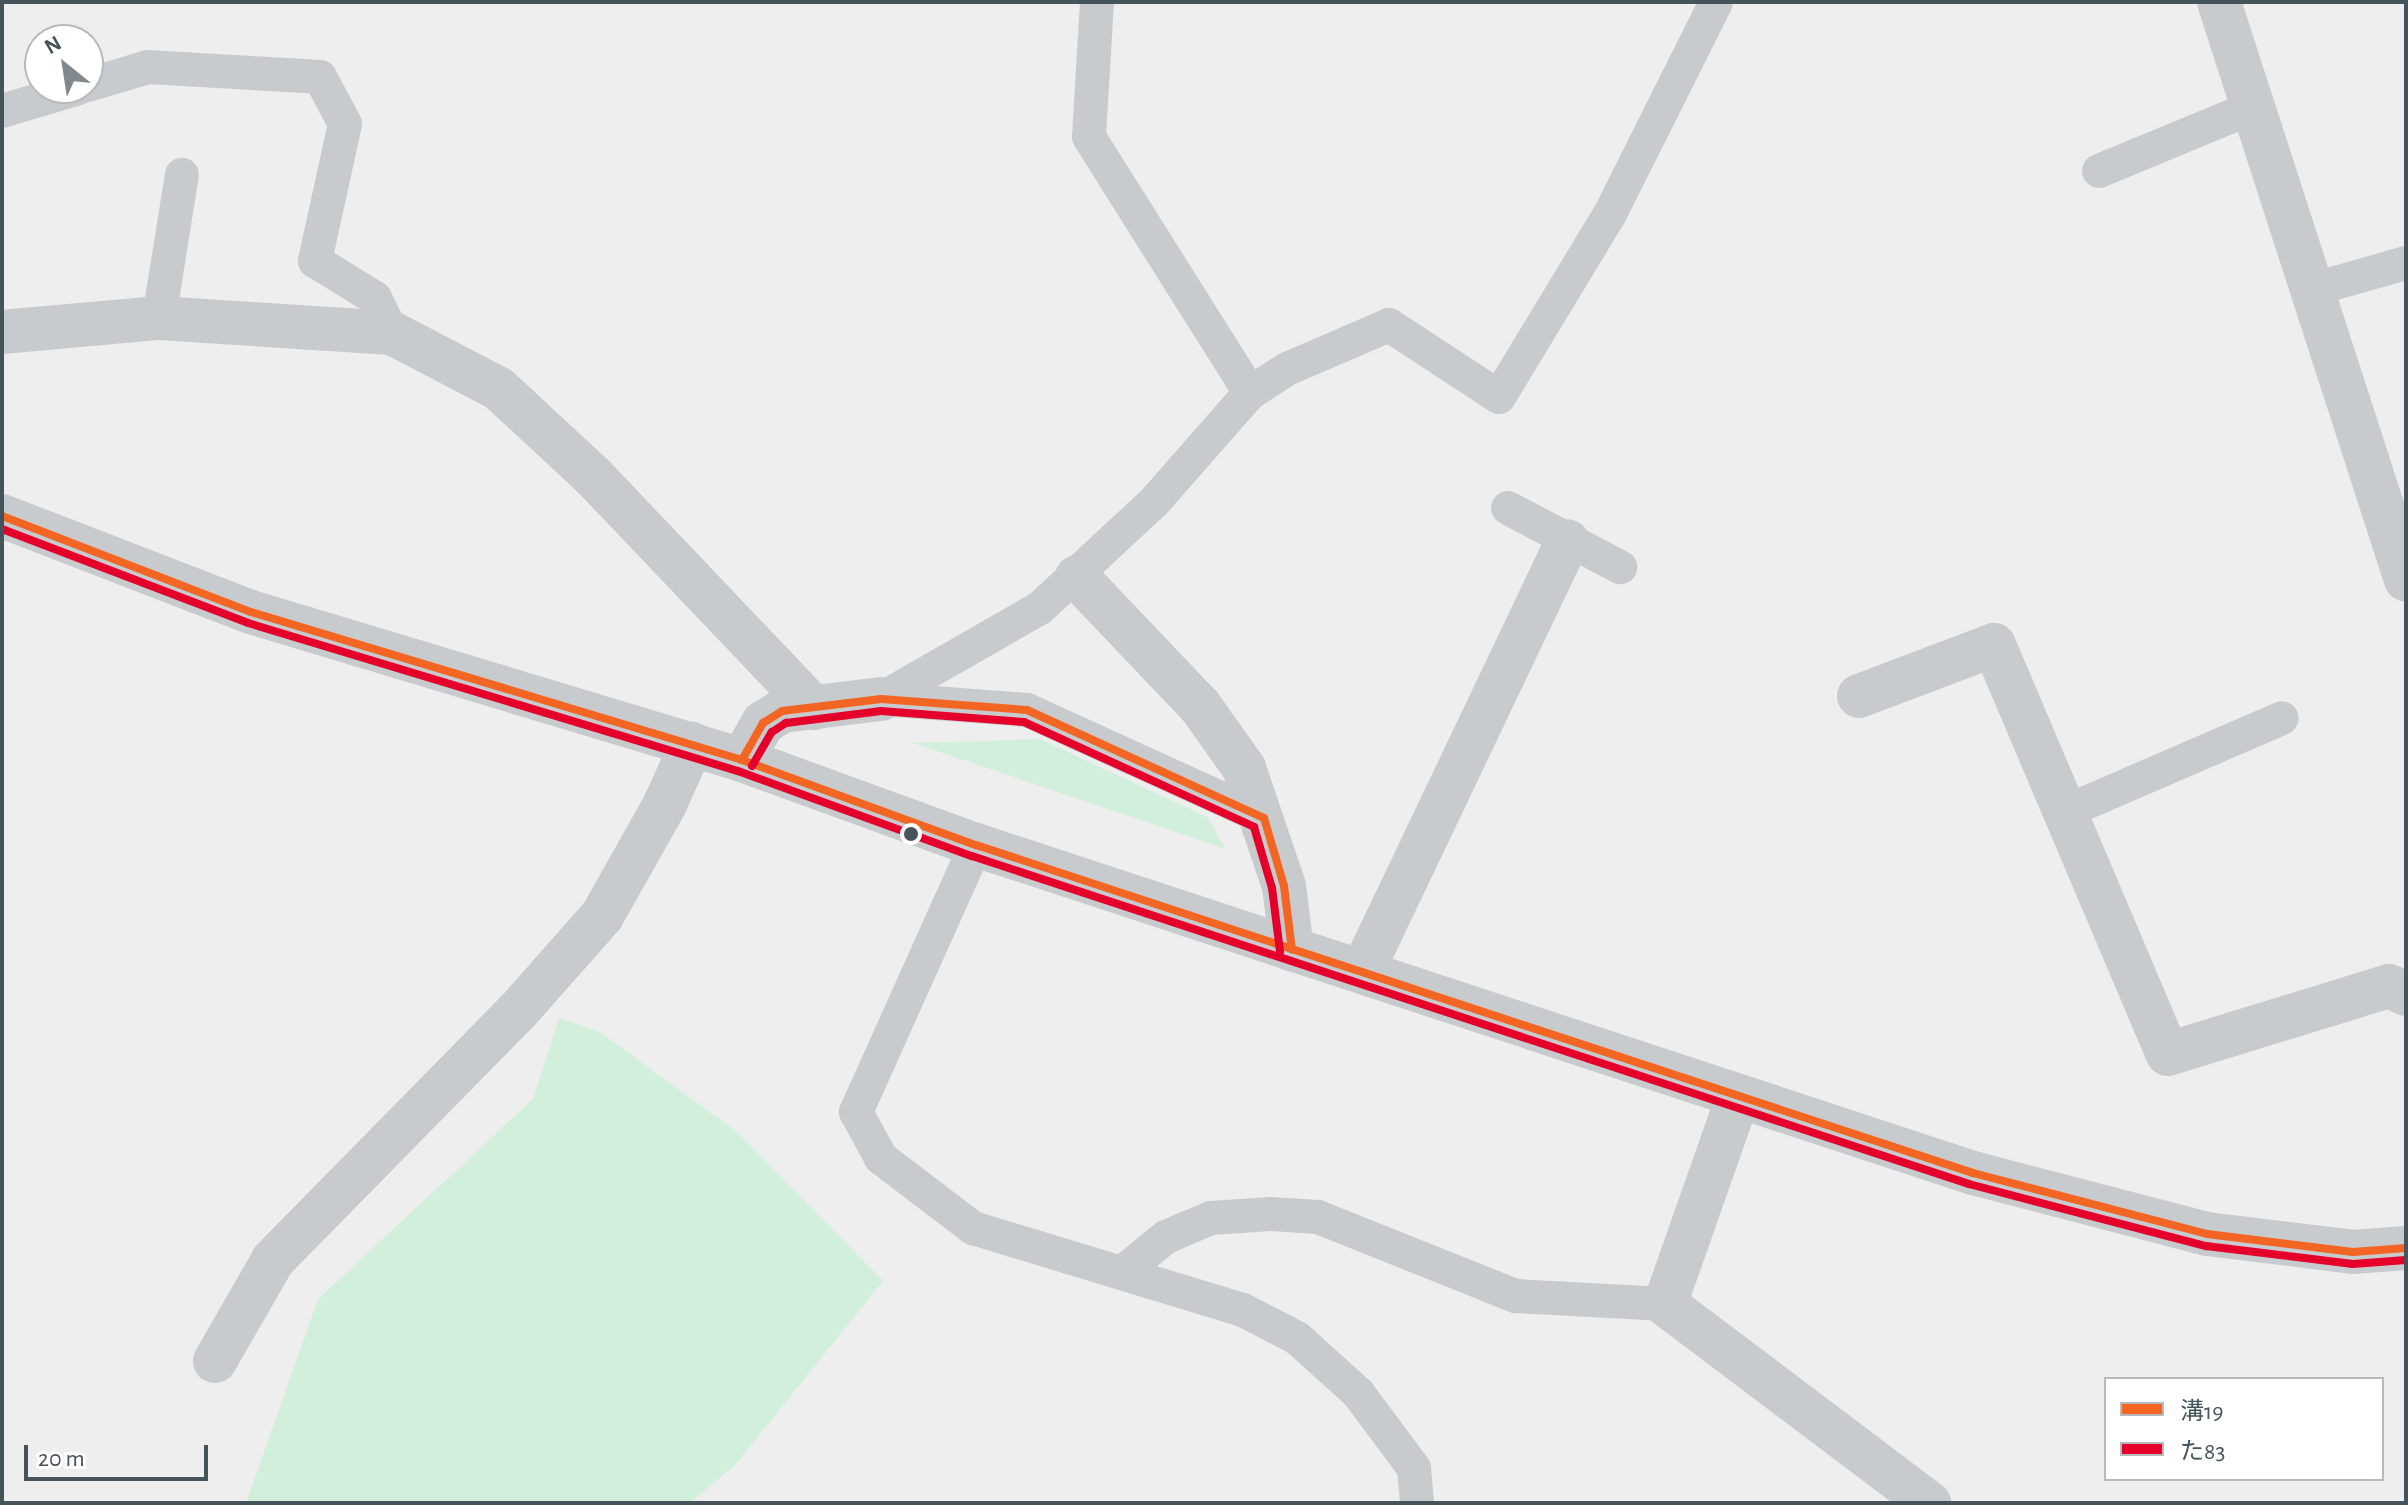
<!DOCTYPE html>
<meta charset="utf-8">
<style>
body{margin:0}
#map{position:relative;width:2408px;height:1505px;overflow:hidden;background:#efeeee;font-family:"Alegreya Sans","Noto Sans JP",sans-serif}
div>[style]{position:absolute}
.green>*{inset:0;background:#d1efda}
.service>*{height:34px;margin:-17px;padding:0 17px;transform-origin:17px;border-radius:17px;background:#c8cbcd}
.minor>*{height:44px;margin:-22px;padding:0 22px;transform-origin:22px;border-radius:22px;background:#c8cbcd}
.tertiary>*{height:44px;margin:-22px;padding:0 22px;transform-origin:22px;border-radius:22px;background:#c8cbcd}
.bus-1>*{height:8px;margin:-4px;padding:0 4px;transform-origin:4px;border-radius:4px;background:#f26522}
.bus-2>*{height:8px;margin:-4px;padding:0 4px;transform-origin:4px;border-radius:4px;background:#e4002b}
.dots>*{width:22px;height:22px;translate:-50% -50%;box-sizing:border-box;border:4px solid #fff;border-radius:50%}
span{translate:-50% -50%;white-space:nowrap;text-align:center;line-height:1.15;-webkit-text-stroke:8px #fff;paint-order:stroke}
.frame{position:absolute;inset:0;border:4px solid #45535b;pointer-events:none}
.legend{position:absolute;left:2104px;top:1377px;width:280px;height:104px;box-sizing:border-box;background:#fff;border:2px solid #b5babd;margin:0;padding:10px 14px;list-style:none;font-size:24px;color:#45535b}
.legend li{display:flex;align-items:center;gap:16px;height:40px}
.legend b{width:40px;border:2px solid #b5babd}
.north{position:absolute;left:24px;top:24px;width:80px;height:80px;box-sizing:border-box;background:#fff;border:2px solid #b5babd;border-radius:50%;rotate:330deg;font-size:22px;font-weight:700;line-height:32px;text-align:center;color:#45535b}
.north::after{content:'';display:block;margin:auto;width:28px;height:36px;background:#80898e;clip-path:polygon(50% 0,100% 100%,50% 72%,0 100%)}
.scale{position:absolute;left:24px;top:1445px;width:184px;height:36px;box-sizing:border-box;border:4px solid #45535b;border-top:0;padding-left:10px;font-size:24px;line-height:28px;white-space:nowrap;color:#45535b;-webkit-text-stroke:6px #fff;paint-order:stroke}
</style>
<div id="map">
<div class="green">
<div style="clip-path:polygon(1040px 739px,1207px 817px,1226px 849px,913px 743px)"></div>
<div style="clip-path:polygon(559px 1018px,600px 1032px,737px 1132px,883px 1281px,735px 1465px,690px 1503px,246px 1503px,318px 1299px,533px 1099px)"></div>
</div>
<div class="service">
<div style="left:1097px;top:2px;width:135px;rotate:93.4deg"></div>
<div style="left:1089px;top:137px;width:302px;rotate:57.8deg"></div>
<div style="left:88px;top:85px;width:63px;rotate:-16.7deg"></div>
<div style="left:148px;top:67px;width:172px;rotate:3.3deg"></div>
<div style="left:320px;top:77px;width:53px;rotate:62deg"></div>
<div style="left:345px;top:124px;width:140px;rotate:102.4deg"></div>
<div style="left:315px;top:261px;width:70px;rotate:31.7deg"></div>
<div style="left:375px;top:298px;width:39px;rotate:64deg"></div>
<div style="left:2px;top:111px;width:80px;rotate:-16.6deg"></div>
<div style="left:2099px;top:171px;width:165px;rotate:-22.5deg"></div>
<div style="left:2311px;top:290px;width:99px;rotate:-15.9deg"></div>
<div style="left:159px;top:318px;width:145px;rotate:-80.9deg"></div>
<div style="left:1508px;top:508px;width:127px;rotate:27.8deg"></div>
<div style="left:881px;top:699px;width:183px;rotate:-29.8deg"></div>
<div style="left:1040px;top:608px;width:157px;rotate:-42.9deg"></div>
<div style="left:1155px;top:501px;width:144px;rotate:-48.7deg"></div>
<div style="left:1250px;top:393px;width:44px;rotate:-33deg"></div>
<div style="left:1287px;top:369px;width:111px;rotate:-23.3deg"></div>
<div style="left:1389px;top:325px;width:131px;rotate:33.2deg"></div>
<div style="left:1499px;top:397px;width:214px;rotate:-58.8deg"></div>
<div style="left:1610px;top:214px;width:237px;rotate:-63.4deg"></div>
<div style="left:881px;top:699px;width:146px;rotate:4.3deg"></div>
<div style="left:1027px;top:710px;width:260px;rotate:24.5deg"></div>
<div style="left:2065px;top:812px;width:236px;rotate:-23.4deg"></div>
<div style="left:976px;top:845px;width:293px;rotate:114.2deg"></div>
<div style="left:856px;top:1112px;width:52px;rotate:61.5deg"></div>
<div style="left:881px;top:1158px;width:116px;rotate:37.3deg"></div>
<div style="left:973px;top:1228px;width:282px;rotate:16.9deg"></div>
<div style="left:1243px;top:1310px;width:61px;rotate:27.4deg"></div>
<div style="left:1297px;top:1338px;width:82px;rotate:42deg"></div>
<div style="left:1358px;top:1393px;width:94px;rotate:53.3deg"></div>
<div style="left:1414px;top:1468px;width:35px;rotate:85deg"></div>
<div style="left:1123px;top:1272px;width:55px;rotate:-39.1deg"></div>
<div style="left:1166px;top:1237px;width:49px;rotate:-22.9deg"></div>
<div style="left:1211px;top:1218px;width:60px;rotate:-3.8deg"></div>
<div style="left:1271px;top:1214px;width:47px;rotate:3.7deg"></div>
<div style="left:1318px;top:1217px;width:213px;rotate:21.8deg"></div>
<div style="left:1516px;top:1296px;width:149px;rotate:3.1deg"></div>
</div>
<div class="minor">
<div style="left:2219px;top:2px;width:607px;rotate:72.07deg"></div>
<div style="left:2px;top:332px;width:158px;rotate:-5.1deg"></div>
<div style="left:159px;top:318px;width:233px;rotate:3.7deg"></div>
<div style="left:392px;top:333px;width:121px;rotate:27.6deg"></div>
<div style="left:499px;top:389px;width:127px;rotate:42.8deg"></div>
<div style="left:592px;top:475px;width:322px;rotate:46.4deg"></div>
<div style="left:1077px;top:577px;width:178px;rotate:46.4deg"></div>
<div style="left:1200px;top:706px;width:76px;rotate:54.6deg"></div>
<div style="left:1244px;top:768px;width:125px;rotate:71.3deg"></div>
<div style="left:1284px;top:886px;width:64px;rotate:82.9deg"></div>
<div style="left:1859px;top:696px;width:144px;rotate:-20.7deg"></div>
<div style="left:1994px;top:645px;width:444px;rotate:67deg"></div>
<div style="left:2168px;top:1054px;width:231px;rotate:-17.1deg"></div>
<div style="left:2389px;top:986px;width:19px;rotate:25deg"></div>
<div style="left:742px;top:760px;width:43px;rotate:-60.4deg"></div>
<div style="left:763px;top:723px;width:22px;rotate:-32deg"></div>
<div style="left:782px;top:711px;width:100px;rotate:-6.9deg"></div>
<div style="left:1363px;top:970px;width:475px;rotate:-64.5deg"></div>
<div style="left:1738px;top:1097px;width:219px;rotate:109.4deg"></div>
<div style="left:1665px;top:1304px;width:331px;rotate:37deg"></div>
<div style="left:215px;top:1361px;width:116px;rotate:-60.1deg"></div>
<div style="left:273px;top:1260px;width:348px;rotate:-45.5deg"></div>
<div style="left:517px;top:1012px;width:128px;rotate:-48.5deg"></div>
<div style="left:602px;top:916px;width:129px;rotate:-60.6deg"></div>
<div style="left:665px;top:804px;width:66px;rotate:-65.8deg"></div>
</div>
<div class="tertiary">
<div style="left:2px;top:516px;width:267px;rotate:21.1deg"></div>
<div style="left:251px;top:612px;width:513px;rotate:16.77deg"></div>
<div style="left:742px;top:760px;width:249px;rotate:20deg"></div>
<div style="left:976px;top:845px;width:1050px;rotate:18.21deg"></div>
<div style="left:1973px;top:1173px;width:242px;rotate:14.6deg"></div>
<div style="left:2207px;top:1234px;width:147px;rotate:7deg"></div>
<div style="left:2353px;top:1252px;width:53px;rotate:-4.3deg"></div>
</div>
<div class="bus-1">
<div style="left:2px;top:516px;width:267px;rotate:21.1deg"></div>
<div style="left:251px;top:612px;width:513px;rotate:16.77deg"></div>
<div style="left:742px;top:760px;width:249px;rotate:20deg"></div>
<div style="left:976px;top:845px;width:1050px;rotate:18.21deg"></div>
<div style="left:1973px;top:1173px;width:242px;rotate:14.6deg"></div>
<div style="left:2207px;top:1234px;width:147px;rotate:7deg"></div>
<div style="left:2353px;top:1252px;width:53px;rotate:-4.3deg"></div>
<div style="left:742px;top:760px;width:43px;rotate:-60.4deg"></div>
<div style="left:763px;top:723px;width:22px;rotate:-32deg"></div>
<div style="left:782px;top:711px;width:100px;rotate:-6.9deg"></div>
<div style="left:881px;top:699px;width:146px;rotate:4.3deg"></div>
<div style="left:1027px;top:710px;width:260px;rotate:24.5deg"></div>
<div style="left:1264px;top:818px;width:71px;rotate:73.6deg"></div>
<div style="left:1284px;top:886px;width:64px;rotate:82.9deg"></div>
</div>
<div class="bus-2">
<div style="left:2px;top:529px;width:263px;rotate:20.9deg"></div>
<div style="left:248px;top:623px;width:512px;rotate:16.81deg"></div>
<div style="left:738px;top:771px;width:249px;rotate:20deg"></div>
<div style="left:972px;top:856px;width:1050px;rotate:18.21deg"></div>
<div style="left:1969px;top:1184px;width:245px;rotate:14.7deg"></div>
<div style="left:2206px;top:1246px;width:148px;rotate:7deg"></div>
<div style="left:2353px;top:1264px;width:53px;rotate:-4.3deg"></div>
<div style="left:752px;top:766px;width:39px;rotate:-60deg"></div>
<div style="left:772px;top:732px;width:17px;rotate:-33deg"></div>
<div style="left:786px;top:723px;width:96px;rotate:-7.2deg"></div>
<div style="left:881px;top:711px;width:143px;rotate:4.4deg"></div>
<div style="left:1024px;top:722px;width:253px;rotate:24.5deg"></div>
<div style="left:1254px;top:827px;width:64px;rotate:73.6deg"></div>
<div style="left:1272px;top:888px;width:64px;rotate:82.8deg"></div>
</div>
<div class="dots">
<div style="left:911px;top:834px;background:#45535b"></div>
</div>
<div class="frame"></div>
<ul class="legend">
<li><b style="height:10px;background:#f26522"></b>溝19</li>
<li><b style="height:10px;background:#e4002b"></b>た83</li>
</ul>
<div class="north">N</div>
<div class="scale">20 m</div>
</div>
